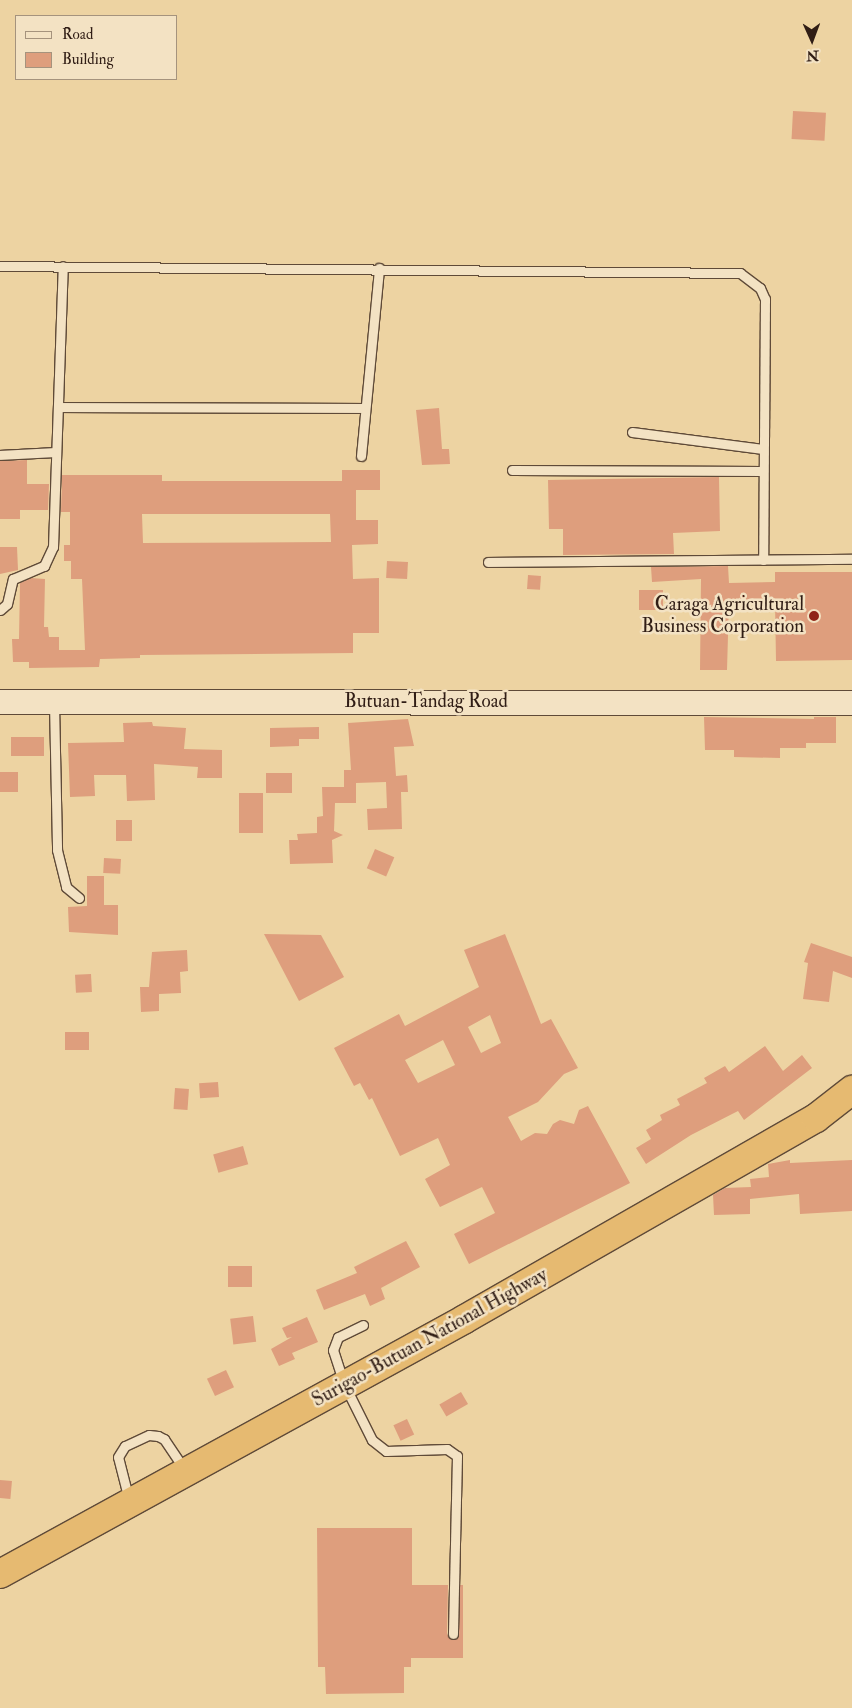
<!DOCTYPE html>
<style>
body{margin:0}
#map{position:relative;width:852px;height:1708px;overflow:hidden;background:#edd3a2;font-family:"IM FELL Double Pica",serif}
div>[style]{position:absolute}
.building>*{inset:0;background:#de9e7d;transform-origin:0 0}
.roads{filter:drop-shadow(1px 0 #5f4a38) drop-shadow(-1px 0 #5f4a38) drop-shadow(0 1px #5f4a38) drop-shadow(0 -1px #5f4a38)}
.lane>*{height:9px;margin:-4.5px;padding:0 4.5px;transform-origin:4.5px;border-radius:4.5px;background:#f3e2c3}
.secondary>*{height:24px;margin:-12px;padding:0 12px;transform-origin:12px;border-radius:12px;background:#f3e2c3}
.highway>*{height:28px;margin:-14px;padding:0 14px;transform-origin:14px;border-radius:14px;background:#e6ba71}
.dots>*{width:14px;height:14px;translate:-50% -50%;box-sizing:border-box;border:2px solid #f3e2c3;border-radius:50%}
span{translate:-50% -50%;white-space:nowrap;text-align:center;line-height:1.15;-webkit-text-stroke:5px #f3e2c3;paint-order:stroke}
.poi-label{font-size:19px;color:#301d15}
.right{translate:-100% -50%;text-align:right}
.street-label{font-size:19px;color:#301d15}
.legend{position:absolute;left:15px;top:15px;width:162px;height:65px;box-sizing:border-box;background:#f3e2c3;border:1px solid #a5937d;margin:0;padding:6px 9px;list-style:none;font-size:15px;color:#301d15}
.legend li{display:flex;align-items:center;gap:10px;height:25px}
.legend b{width:25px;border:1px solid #a5937d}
.north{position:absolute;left:787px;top:15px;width:50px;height:50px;-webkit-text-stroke:4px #f3e2c3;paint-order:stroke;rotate:178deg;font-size:14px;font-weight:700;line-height:20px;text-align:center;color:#301d15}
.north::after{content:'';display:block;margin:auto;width:18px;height:22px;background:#301d15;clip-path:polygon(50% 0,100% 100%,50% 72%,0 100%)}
</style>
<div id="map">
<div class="building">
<div style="left:793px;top:111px;width:33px;height:28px;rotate:3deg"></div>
<div style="clip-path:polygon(439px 408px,442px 449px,449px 449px,450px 464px,422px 465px,416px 410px)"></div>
<div style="clip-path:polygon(27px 460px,27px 484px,49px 484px,48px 510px,20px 510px,20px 519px,0 519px,0 461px)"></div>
<div style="clip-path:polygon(evenodd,342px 470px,380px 470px,380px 490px,356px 490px,356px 520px,378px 520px,378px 544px,352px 545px,353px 579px,379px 578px,379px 633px,353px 633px,353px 653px,140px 655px,140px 658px,100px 659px,99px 667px,29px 668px,29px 662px,13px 662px,12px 639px,19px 639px,20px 583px,31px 578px,45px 579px,44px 627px,48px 627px,49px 637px,59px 637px,59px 650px,85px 650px,82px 579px,71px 579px,71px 561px,64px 561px,64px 545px,70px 545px,70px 512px,61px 512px,62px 475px,162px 475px,162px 481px,342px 481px,342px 470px,142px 514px,330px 514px,331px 542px,143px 543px,142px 514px)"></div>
<div style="clip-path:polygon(719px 477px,720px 531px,673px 533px,674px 554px,563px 555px,563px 529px,549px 529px,548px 480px)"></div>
<div style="clip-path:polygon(0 547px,17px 547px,18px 570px,0 574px)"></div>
<div style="left:387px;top:561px;width:21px;height:17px;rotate:3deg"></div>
<div style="clip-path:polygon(728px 566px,729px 583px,775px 582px,775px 572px,852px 572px,852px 660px,776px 661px,775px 601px,729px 601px,727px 670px,700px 670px,701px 579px,652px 582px,651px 567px)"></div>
<div style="left:528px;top:575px;width:13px;height:14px;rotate:4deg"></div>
<div style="left:639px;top:590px;width:24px;height:20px"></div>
<div style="clip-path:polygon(704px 717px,814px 719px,814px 717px,836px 717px,836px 743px,806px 743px,806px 748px,780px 748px,780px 758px,734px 757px,734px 750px,705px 750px)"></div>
<div style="clip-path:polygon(408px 719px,414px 746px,394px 747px,396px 776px,407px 775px,408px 792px,401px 792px,402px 829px,368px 830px,367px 809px,387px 808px,386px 782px,356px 783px,356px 803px,335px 803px,334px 831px,343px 835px,332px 840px,333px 863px,290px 864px,289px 840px,298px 840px,297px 834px,317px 833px,317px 817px,323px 816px,322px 787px,344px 787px,344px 770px,351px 770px,348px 723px)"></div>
<div style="clip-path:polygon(152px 722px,153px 726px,186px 728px,184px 749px,222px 750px,222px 778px,197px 778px,198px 767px,154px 764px,155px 800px,127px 801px,126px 775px,94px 775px,95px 796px,70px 797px,68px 743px,124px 742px,123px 723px)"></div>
<div style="clip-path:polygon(319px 727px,319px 739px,299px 739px,299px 746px,270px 747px,270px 728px)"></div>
<div style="left:11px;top:737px;width:33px;height:19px"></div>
<div style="left:18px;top:772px;width:20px;height:18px;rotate:90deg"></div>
<div style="left:266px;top:773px;width:26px;height:20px"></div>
<div style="left:239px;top:793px;width:24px;height:40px"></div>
<div style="left:116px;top:820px;width:16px;height:21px"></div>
<div style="left:375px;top:849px;width:21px;height:21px;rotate:23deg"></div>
<div style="left:104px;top:858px;width:17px;height:15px;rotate:3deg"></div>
<div style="clip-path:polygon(87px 876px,104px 876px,104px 905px,118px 905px,118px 935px,69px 932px,68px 907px,87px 906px)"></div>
<div style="clip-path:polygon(264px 934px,321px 935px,344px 977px,299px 1001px)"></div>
<div style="clip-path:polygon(evenodd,505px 934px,541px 1024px,551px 1019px,578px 1068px,564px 1074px,538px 1102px,508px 1117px,521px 1141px,535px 1133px,547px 1134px,553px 1124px,560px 1120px,574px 1124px,579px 1110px,588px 1106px,630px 1183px,469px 1264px,454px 1234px,495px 1213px,482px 1187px,440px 1207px,425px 1179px,450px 1165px,438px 1138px,400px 1156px,372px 1098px,369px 1100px,360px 1083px,354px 1086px,334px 1048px,399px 1014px,405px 1026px,479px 987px,464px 950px,505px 934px,490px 1015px,501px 1043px,481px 1053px,468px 1027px,490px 1015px,505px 934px,443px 1040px,455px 1065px,418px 1083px,405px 1060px,443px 1040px)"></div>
<div style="clip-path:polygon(811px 943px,852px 957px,852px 978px,833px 971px,829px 1002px,803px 999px,808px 963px,804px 962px)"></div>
<div style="clip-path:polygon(187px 950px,188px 971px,180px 972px,181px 993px,159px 994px,159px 1011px,141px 1012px,140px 987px,149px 987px,152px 952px)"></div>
<div style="left:91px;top:974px;width:18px;height:16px;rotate:87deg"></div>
<div style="left:65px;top:1032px;width:24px;height:18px"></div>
<div style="clip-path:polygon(765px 1046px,783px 1071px,802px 1055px,812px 1068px,744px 1120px,738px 1111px,691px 1135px,646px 1164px,636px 1148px,651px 1139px,646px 1130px,662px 1120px,660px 1115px,680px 1105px,677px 1099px,707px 1083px,704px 1078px,725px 1066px,729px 1072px)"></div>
<div style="left:218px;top:1082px;width:15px;height:19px;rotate:86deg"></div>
<div style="left:175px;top:1088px;width:14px;height:21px;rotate:4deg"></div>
<div style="left:243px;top:1146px;width:19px;height:31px;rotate:74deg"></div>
<div style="clip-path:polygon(790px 1160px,790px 1163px,852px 1160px,852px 1211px,800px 1214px,799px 1194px,750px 1199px,750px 1214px,714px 1215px,713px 1195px,725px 1188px,751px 1187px,750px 1179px,769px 1177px,768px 1164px)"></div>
<div style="clip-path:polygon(406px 1241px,420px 1267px,381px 1288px,385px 1299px,370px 1306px,365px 1294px,324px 1310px,316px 1290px,357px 1273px,354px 1267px)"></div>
<div style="left:252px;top:1266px;width:21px;height:24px;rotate:90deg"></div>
<div style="left:253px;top:1316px;width:26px;height:23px;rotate:83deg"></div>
<div style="clip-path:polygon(307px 1317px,318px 1342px,292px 1353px,295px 1359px,279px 1366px,271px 1349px,292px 1337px,287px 1338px,282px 1328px)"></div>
<div style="left:226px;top:1370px;width:19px;height:21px;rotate:65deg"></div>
<div style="left:461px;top:1392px;width:14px;height:25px;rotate:60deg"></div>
<div style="left:407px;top:1419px;width:17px;height:15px;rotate:65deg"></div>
<div style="left:0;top:1480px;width:12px;height:18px;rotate:5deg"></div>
<div style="clip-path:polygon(317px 1528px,412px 1528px,412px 1585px,448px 1585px,447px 1634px,452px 1640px,459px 1635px,460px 1585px,463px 1585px,463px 1658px,411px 1658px,411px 1667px,404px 1667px,404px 1693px,326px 1694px,325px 1667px,318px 1667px)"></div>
</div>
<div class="roads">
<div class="lane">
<div style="left:0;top:266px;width:740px;rotate:0.54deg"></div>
<div style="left:740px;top:273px;width:25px;rotate:37deg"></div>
<div style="left:760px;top:288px;width:12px;rotate:66deg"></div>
<div style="left:765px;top:299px;width:261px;rotate:90.4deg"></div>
<div style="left:58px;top:407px;width:307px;rotate:0.2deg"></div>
<div style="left:632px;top:432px;width:132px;rotate:7.4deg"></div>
<div style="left:0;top:455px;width:56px;rotate:-3.1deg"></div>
<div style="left:361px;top:456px;width:189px;rotate:-84.5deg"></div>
<div style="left:512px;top:470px;width:251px;rotate:0.2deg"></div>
<div style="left:488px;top:562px;width:364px;rotate:-0.5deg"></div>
<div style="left:0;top:610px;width:9px;rotate:-41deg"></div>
<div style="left:7px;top:604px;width:26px;rotate:-77deg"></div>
<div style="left:13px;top:579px;width:34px;rotate:-23deg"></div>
<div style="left:44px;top:566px;width:21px;rotate:-65deg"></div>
<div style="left:53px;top:547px;width:281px;rotate:-88deg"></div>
<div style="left:54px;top:703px;width:147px;rotate:88.8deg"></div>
<div style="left:57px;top:850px;width:38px;rotate:76deg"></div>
<div style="left:66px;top:887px;width:17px;rotate:40deg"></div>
<div style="left:363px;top:1325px;width:28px;rotate:154deg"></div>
<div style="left:338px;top:1337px;width:14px;rotate:111deg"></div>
<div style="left:333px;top:1350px;width:38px;rotate:72deg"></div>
<div style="left:345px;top:1386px;width:60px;rotate:63.4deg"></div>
<div style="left:372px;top:1440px;width:18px;rotate:38deg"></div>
<div style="left:386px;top:1451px;width:61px;rotate:-1.9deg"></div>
<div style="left:447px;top:1449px;width:12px;rotate:35deg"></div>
<div style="left:457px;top:1456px;width:178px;rotate:91.3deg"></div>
<div style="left:129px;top:1500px;width:44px;rotate:-104.3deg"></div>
<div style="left:118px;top:1457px;width:13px;rotate:-58deg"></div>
<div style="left:125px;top:1446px;width:26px;rotate:-25deg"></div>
<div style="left:149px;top:1435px;width:9px;rotate:6deg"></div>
<div style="left:158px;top:1436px;width:7px;rotate:27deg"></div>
<div style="left:164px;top:1439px;width:37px;rotate:56deg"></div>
</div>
<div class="secondary">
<div style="left:0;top:702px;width:852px;rotate:0.07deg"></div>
</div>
<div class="highway">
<div style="left:0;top:1574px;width:530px;rotate:-28.74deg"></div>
<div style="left:465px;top:1319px;width:404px;rotate:-29.8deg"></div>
<div style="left:816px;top:1118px;width:46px;rotate:-37.9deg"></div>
</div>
</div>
<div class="dots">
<div style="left:814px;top:616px;background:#8f2418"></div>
</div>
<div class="poi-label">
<span class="right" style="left:804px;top:616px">Caraga Agricultural<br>Business Corporation</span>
</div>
<div class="street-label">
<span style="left:426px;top:702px">Butuan-Tandag Road</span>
<span style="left:430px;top:1338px;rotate:-29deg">Surigao-Butuan National Highway</span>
</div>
<ul class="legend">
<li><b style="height:6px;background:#f3e2c3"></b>Road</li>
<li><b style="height:14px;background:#de9e7d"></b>Building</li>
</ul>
<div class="north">N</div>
</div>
